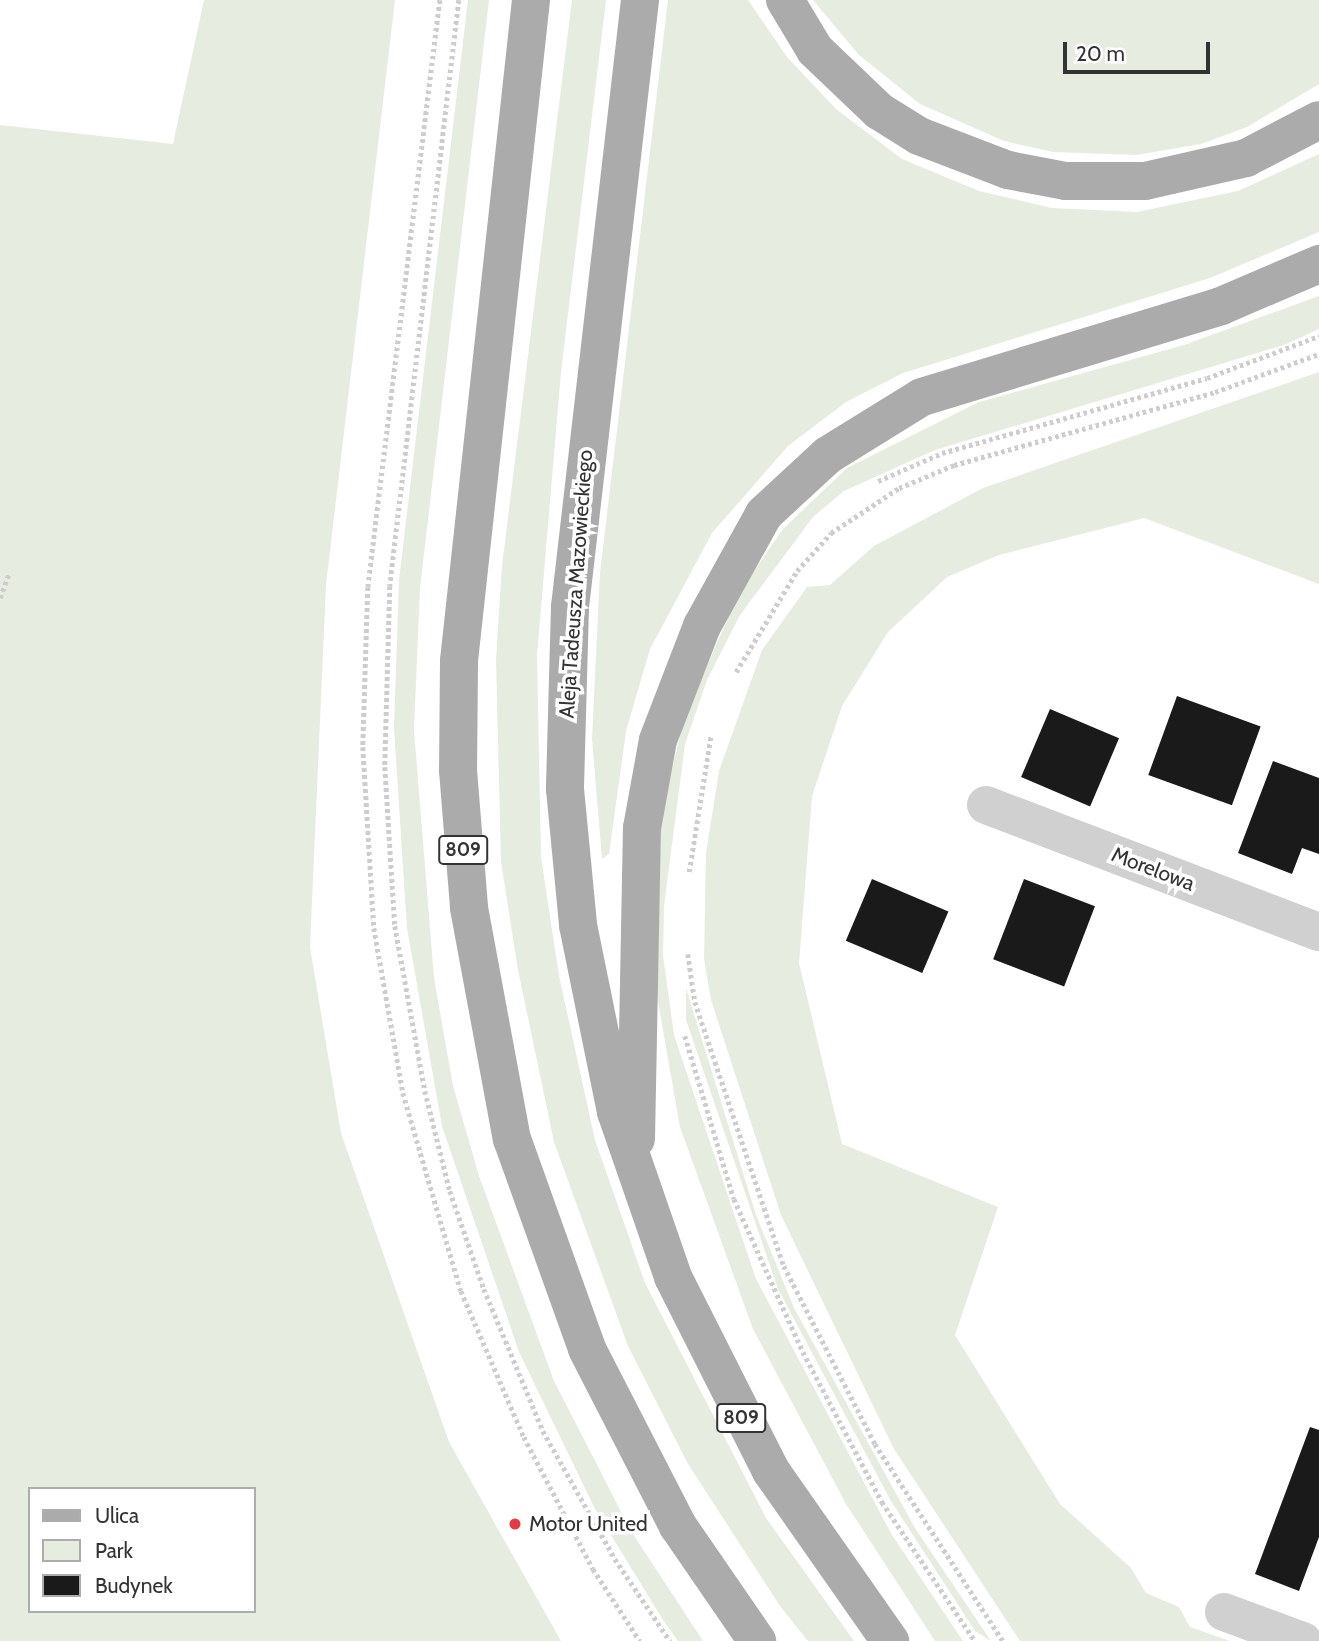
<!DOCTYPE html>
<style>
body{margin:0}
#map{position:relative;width:1319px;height:1641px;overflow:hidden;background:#fff;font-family:Cabin,sans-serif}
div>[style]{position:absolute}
.green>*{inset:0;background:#e6ecdf}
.building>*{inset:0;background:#1a1a1a;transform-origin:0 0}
.path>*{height:4.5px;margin-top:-2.25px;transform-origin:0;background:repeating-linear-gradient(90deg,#cdcdcd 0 3.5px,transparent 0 7px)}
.minor>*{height:38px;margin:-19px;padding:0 19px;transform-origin:19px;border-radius:19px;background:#d0d0d0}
.primary>*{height:38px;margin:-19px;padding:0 19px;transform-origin:19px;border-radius:19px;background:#ababab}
.dots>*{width:19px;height:19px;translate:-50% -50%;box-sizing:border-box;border:4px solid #fff;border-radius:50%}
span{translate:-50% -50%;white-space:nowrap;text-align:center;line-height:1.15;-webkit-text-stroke:7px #fff;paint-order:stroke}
.shield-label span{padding:2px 5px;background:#fff;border:2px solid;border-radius:5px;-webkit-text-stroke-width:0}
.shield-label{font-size:19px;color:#333;font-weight:700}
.street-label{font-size:21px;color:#333}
.poi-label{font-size:21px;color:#333}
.left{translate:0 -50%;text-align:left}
.legend{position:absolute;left:28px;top:1487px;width:228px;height:126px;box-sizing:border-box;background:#fff;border:2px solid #adadad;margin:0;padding:9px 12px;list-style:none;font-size:21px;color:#333}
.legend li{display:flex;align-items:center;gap:14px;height:35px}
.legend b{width:35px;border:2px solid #adadad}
.scale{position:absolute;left:1063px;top:42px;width:147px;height:32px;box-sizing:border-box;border:4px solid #333;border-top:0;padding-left:9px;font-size:21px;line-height:24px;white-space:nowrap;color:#333;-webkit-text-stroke:5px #fff;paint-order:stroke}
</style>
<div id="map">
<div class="green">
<div style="clip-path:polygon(evenodd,204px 0,395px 0,326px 585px,310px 947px,341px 1133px,449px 1442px,561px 1641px,0 1641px,0 125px,173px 144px,204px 0,30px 1489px,254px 1489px,254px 1611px,30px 1611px,30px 1489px)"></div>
<div style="clip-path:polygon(468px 0,489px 0,420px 588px,414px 730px,434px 978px,453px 1086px,479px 1176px,554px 1381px,631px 1531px,703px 1641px,678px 1641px,663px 1620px,595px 1509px,519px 1352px,442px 1126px,407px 928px,394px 728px,399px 580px)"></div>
<div style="clip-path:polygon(572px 0,606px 0,561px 372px,537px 655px,541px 857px,559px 976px,595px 1140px,645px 1283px,766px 1518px,854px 1641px,808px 1641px,780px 1606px,688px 1464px,628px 1346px,554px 1142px,518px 970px,501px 862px,496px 660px,502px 566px)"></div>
<div style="clip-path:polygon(668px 0,748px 0,787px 57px,836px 109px,902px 159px,979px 191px,1052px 208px,1137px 212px,1238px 191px,1319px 154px,1319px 232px,1210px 278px,903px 373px,846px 402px,788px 446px,712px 533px,650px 649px,626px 731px,609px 854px,602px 859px,592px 739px,600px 573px)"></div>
<div style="clip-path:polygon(813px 0,1319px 0,1319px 84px,1247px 127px,1201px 144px,1136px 155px,1053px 152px,1004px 141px,920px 104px,859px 55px)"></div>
<div style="clip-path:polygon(1319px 296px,1319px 329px,1284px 345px,935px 450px,844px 491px,813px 517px,740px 615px,707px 680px,685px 744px,664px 906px,663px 955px,674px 1035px,756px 1279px,892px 1535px,963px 1641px,935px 1641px,846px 1504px,753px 1329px,680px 1127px,657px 996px,661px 815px,685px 715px,740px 591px,783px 529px,847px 468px,979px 402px,1184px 345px)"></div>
<div style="clip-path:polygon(1319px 372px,1319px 584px,1144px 518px,999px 555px,947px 577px,888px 632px,842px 706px,812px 796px,799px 963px,842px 1144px,998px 1207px,955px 1335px,1060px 1504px,1131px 1568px,1146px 1593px,1179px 1607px,1190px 1627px,1230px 1641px,1020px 1641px,894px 1449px,781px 1215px,711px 1000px,704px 959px,706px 853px,719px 771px,762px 650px,807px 587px,830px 585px,874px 546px,983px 488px)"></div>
<div style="clip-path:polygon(686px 988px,756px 1215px,794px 1308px,915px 1528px,991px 1641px,975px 1631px,891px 1501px,778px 1289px,686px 1020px)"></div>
</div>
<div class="building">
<div style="left:1177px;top:696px;width:89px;height:84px;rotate:20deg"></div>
<div style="left:1050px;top:709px;width:75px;height:74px;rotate:23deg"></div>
<div style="clip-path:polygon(1273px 761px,1319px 778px,1319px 854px,1302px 848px,1292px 874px,1238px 853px)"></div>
<div style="left:872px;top:879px;width:83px;height:67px;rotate:23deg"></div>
<div style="left:1024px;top:879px;width:76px;height:86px;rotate:21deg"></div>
<div style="clip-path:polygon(1310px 1427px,1319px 1430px,1319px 1537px,1299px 1591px,1255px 1574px)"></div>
</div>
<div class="path">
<div style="left:440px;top:0;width:591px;rotate:96.99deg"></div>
<div style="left:368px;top:587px;width:160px;rotate:91.8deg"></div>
<div style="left:363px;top:747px;width:181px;rotate:86.5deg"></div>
<div style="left:374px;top:928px;width:168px;rotate:80deg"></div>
<div style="left:403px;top:1093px;width:206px;rotate:73.7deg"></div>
<div style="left:461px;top:1291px;width:159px;rotate:66.7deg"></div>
<div style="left:524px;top:1437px;width:149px;rotate:62.4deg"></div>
<div style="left:593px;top:1569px;width:86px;rotate:56.9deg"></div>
<div style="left:459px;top:0;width:590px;rotate:96.72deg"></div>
<div style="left:390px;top:586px;width:181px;rotate:91.6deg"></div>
<div style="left:385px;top:767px;width:159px;rotate:86.4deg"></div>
<div style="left:395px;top:926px;width:168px;rotate:79.7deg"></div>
<div style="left:425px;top:1091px;width:103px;rotate:76deg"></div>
<div style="left:450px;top:1191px;width:104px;rotate:70.9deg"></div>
<div style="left:484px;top:1289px;width:154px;rotate:67.4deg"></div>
<div style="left:543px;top:1431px;width:147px;rotate:60.6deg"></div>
<div style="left:615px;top:1559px;width:99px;rotate:56.1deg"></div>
<div style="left:878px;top:481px;width:70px;rotate:-23.6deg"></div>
<div style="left:942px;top:453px;width:275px;rotate:-15.8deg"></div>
<div style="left:1207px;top:378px;width:120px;rotate:-20.6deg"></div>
<div style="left:0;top:598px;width:27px;rotate:-70deg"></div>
<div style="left:736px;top:672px;width:118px;rotate:-58.9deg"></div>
<div style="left:797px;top:571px;width:51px;rotate:-48.2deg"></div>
<div style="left:831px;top:533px;width:82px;rotate:-33.5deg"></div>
<div style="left:899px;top:488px;width:60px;rotate:-22.7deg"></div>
<div style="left:954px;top:465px;width:271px;rotate:-15.6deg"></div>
<div style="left:1215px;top:392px;width:111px;rotate:-20.1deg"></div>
<div style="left:689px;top:872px;width:139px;rotate:-80.9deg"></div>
<div style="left:688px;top:954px;width:49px;rotate:81.7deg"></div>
<div style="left:695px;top:1002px;width:279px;rotate:71.4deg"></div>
<div style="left:784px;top:1266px;width:200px;rotate:62.9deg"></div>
<div style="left:875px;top:1444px;width:235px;rotate:57deg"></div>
<div style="left:685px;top:1036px;width:170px;rotate:73.3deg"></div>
<div style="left:734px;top:1199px;width:168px;rotate:65.7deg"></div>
<div style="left:803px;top:1352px;width:170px;rotate:62.2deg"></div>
<div style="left:882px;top:1502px;width:167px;rotate:56.2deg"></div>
</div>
<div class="minor">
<div style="left:986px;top:805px;width:356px;rotate:20.9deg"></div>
<div style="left:1224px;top:1612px;width:84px;rotate:20.2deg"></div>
</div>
<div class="primary">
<div style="left:531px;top:0;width:665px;rotate:96.22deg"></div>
<div style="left:459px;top:661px;width:109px;rotate:90.5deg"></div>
<div style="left:458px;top:770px;width:138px;rotate:85.4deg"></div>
<div style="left:469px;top:908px;width:235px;rotate:79.5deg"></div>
<div style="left:512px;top:1139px;width:223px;rotate:70.3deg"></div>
<div style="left:587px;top:1349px;width:199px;rotate:62.8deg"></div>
<div style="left:678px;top:1526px;width:140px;rotate:55.5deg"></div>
<div style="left:640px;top:0;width:611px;rotate:96.58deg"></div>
<div style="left:570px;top:607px;width:182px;rotate:91.6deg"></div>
<div style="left:565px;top:789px;width:137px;rotate:84.5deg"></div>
<div style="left:578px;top:925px;width:191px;rotate:78.5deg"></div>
<div style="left:616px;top:1112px;width:175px;rotate:70.9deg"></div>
<div style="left:673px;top:1277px;width:217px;rotate:63.2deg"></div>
<div style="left:771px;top:1471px;width:208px;rotate:55deg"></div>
<div style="left:785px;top:0;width:58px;rotate:59deg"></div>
<div style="left:815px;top:50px;width:88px;rotate:43.6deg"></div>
<div style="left:879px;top:111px;width:47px;rotate:32deg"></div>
<div style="left:919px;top:136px;width:95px;rotate:20.9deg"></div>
<div style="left:1008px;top:170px;width:58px;rotate:10.9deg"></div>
<div style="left:1065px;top:181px;width:80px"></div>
<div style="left:1145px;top:181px;width:104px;rotate:-12.8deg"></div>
<div style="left:1246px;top:158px;width:82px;rotate:-27.5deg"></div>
<div style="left:636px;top:1139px;width:311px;rotate:-88.9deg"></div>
<div style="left:642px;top:828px;width:89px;rotate:-79.7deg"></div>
<div style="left:658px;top:740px;width:122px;rotate:-68.9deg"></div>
<div style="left:702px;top:626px;width:128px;rotate:-61deg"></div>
<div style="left:764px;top:514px;width:87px;rotate:-42.7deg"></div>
<div style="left:828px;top:455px;width:110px;rotate:-31.7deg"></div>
<div style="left:922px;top:397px;width:313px;rotate:-16.9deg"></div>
<div style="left:1221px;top:306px;width:107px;rotate:-23.2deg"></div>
</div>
<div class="dots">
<div style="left:515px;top:1524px;background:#e63946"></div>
</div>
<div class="shield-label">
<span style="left:463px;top:850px">809</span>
<span style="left:741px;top:1418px">809</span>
</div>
<div class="street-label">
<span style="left:576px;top:584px;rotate:-86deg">Aleja Tadeusza Mazowieckiego</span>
<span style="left:1153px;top:869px;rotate:21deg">Morelowa</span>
</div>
<div class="poi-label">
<span class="left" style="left:529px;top:1524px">Motor United</span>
</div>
<ul class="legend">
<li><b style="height:9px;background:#ababab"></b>Ulica</li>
<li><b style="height:19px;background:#e6ecdf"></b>Park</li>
<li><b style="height:19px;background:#1a1a1a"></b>Budynek</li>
</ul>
<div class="scale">20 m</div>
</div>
